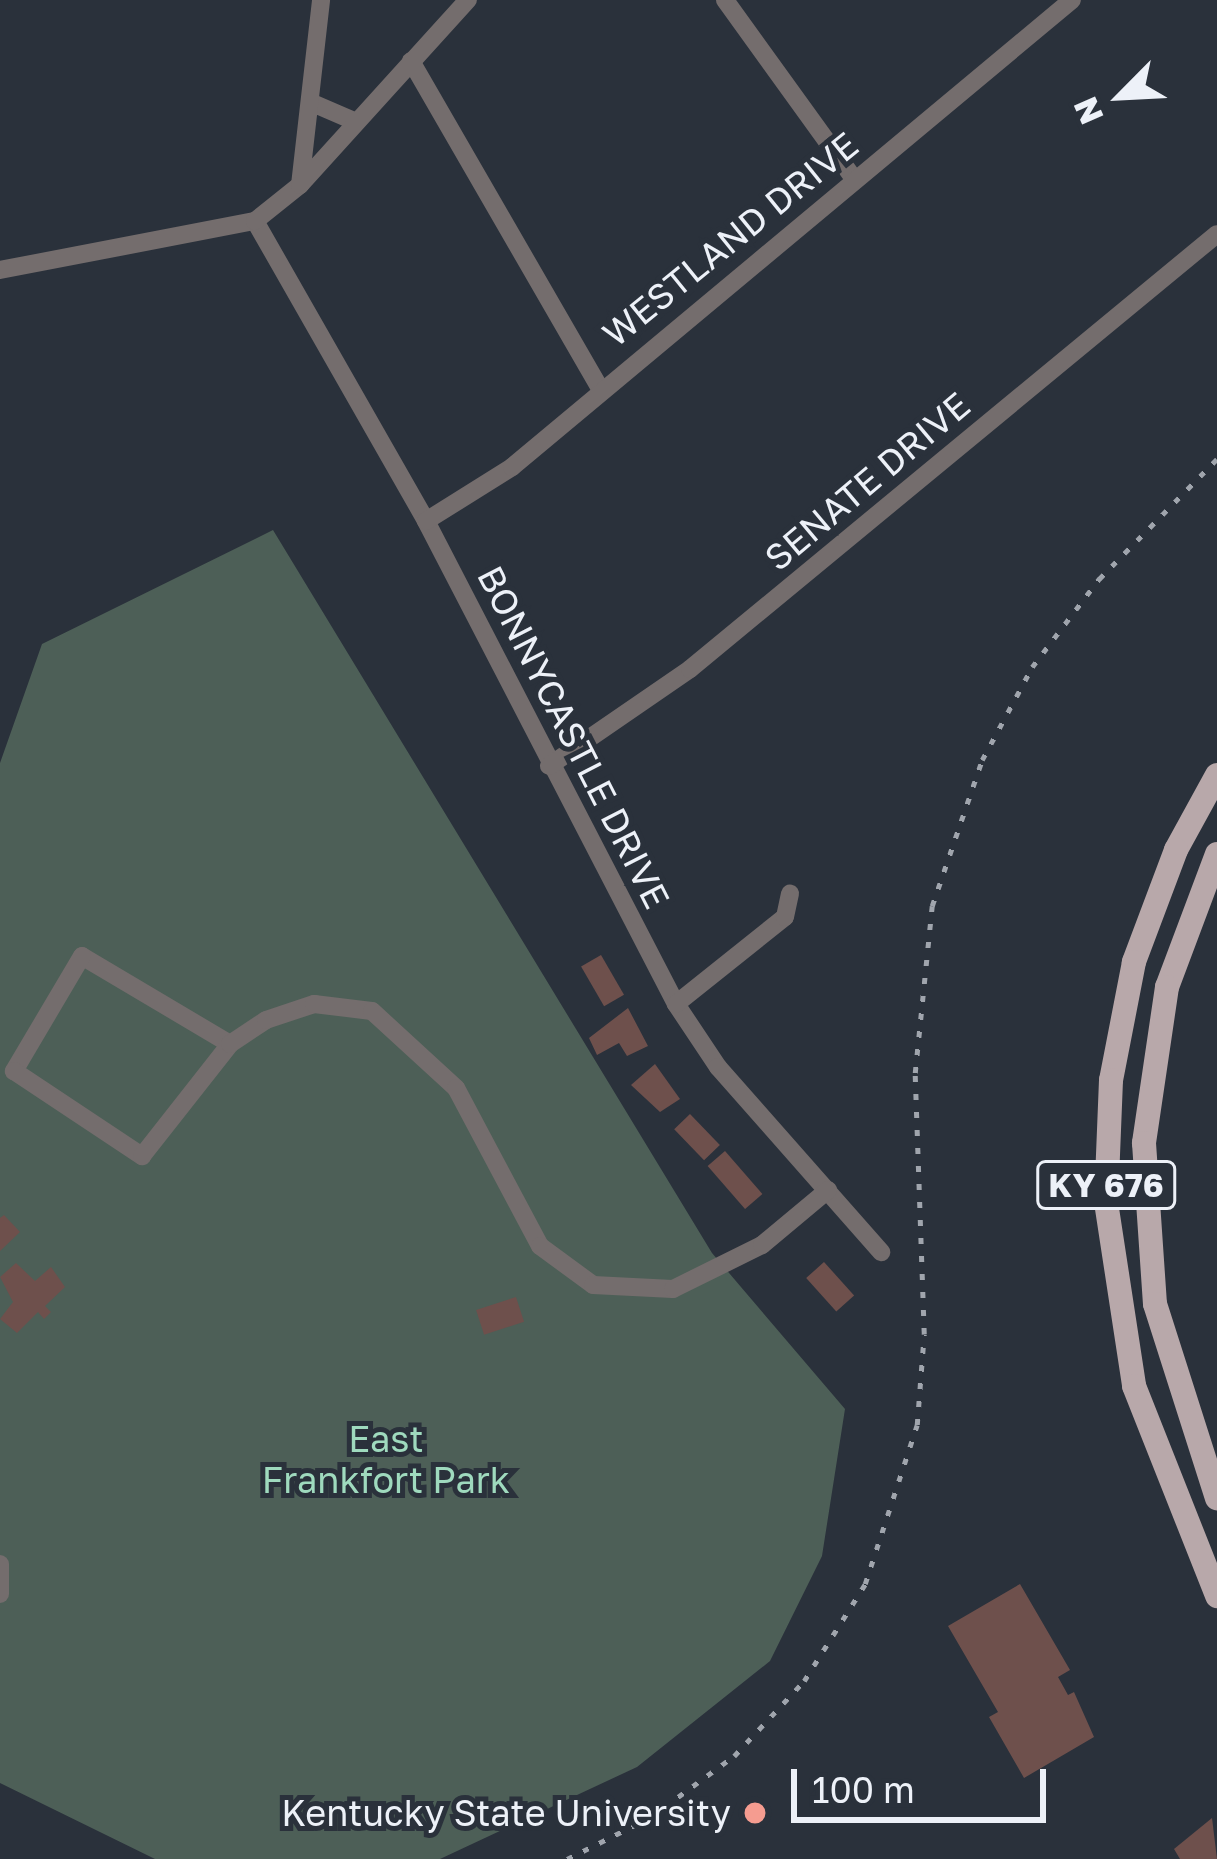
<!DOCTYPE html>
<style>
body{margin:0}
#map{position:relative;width:1217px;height:1859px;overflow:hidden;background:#2a313b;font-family:"Golos Text",sans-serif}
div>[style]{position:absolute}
.green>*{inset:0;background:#4d5f57}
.building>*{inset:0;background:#6e504c;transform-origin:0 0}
.minor>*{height:18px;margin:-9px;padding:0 9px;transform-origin:9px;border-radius:9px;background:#746d6d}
.major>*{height:24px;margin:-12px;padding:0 12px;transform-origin:12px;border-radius:12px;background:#b8a8aa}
.rail>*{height:4.5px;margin-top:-2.25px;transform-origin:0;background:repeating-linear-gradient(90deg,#a0a5ad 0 6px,transparent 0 18px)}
.dots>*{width:33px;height:33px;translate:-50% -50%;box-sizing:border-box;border:6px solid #2a313b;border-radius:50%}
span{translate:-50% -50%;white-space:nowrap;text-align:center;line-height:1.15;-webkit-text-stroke:10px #2a313b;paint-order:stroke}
.shield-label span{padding:3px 9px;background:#2a313b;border:3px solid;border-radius:9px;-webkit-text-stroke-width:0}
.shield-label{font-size:33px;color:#edf1f8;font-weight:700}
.street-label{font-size:36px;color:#edf1f8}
.park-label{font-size:36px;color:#9fdabe}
.poi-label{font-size:36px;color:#edf1f8}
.right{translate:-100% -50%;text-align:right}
.north{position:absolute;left:1061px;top:36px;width:120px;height:120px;-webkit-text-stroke:9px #2a313b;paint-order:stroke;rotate:246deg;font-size:33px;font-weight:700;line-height:48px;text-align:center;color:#edf1f8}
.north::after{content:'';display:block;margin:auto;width:42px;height:54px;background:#edf1f8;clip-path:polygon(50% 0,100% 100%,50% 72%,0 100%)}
.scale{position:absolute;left:791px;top:1769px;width:255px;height:54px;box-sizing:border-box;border:6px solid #edf1f8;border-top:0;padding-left:15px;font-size:36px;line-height:42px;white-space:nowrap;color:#edf1f8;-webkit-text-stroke:9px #2a313b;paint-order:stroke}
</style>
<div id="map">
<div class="green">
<div style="clip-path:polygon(273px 530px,712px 1253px,845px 1409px,822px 1556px,770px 1661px,637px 1767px,440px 1859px,155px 1859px,0 1783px,0 763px,42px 644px)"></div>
</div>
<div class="building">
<div style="left:601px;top:955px;width:46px;height:23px;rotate:60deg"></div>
<div style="clip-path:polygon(628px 1008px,648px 1046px,627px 1056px,619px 1043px,597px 1055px,589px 1038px)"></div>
<div style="clip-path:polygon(655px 1064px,680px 1099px,660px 1112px,631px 1085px)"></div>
<div style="left:690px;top:1114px;width:43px;height:22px;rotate:46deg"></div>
<div style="left:725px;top:1151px;width:57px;height:23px;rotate:49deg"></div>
<div style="clip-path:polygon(4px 1215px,20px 1232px,0 1251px,0 1218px)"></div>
<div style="left:824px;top:1262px;width:45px;height:24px;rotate:48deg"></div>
<div style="clip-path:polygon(16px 1263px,35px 1281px,51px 1267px,65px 1287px,45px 1306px,51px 1312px,44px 1319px,38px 1312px,17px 1333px,0 1319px,13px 1302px,0 1277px)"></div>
<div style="left:516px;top:1297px;width:26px;height:42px;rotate:72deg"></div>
<div style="clip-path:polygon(1020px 1584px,1070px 1670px,1058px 1677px,1068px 1695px,1074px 1692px,1094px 1737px,1024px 1778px,989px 1717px,998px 1712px,948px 1626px)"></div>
<div style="clip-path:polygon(1212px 1818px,1217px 1859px,1180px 1859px,1174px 1849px)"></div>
</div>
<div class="minor">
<div style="left:725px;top:0;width:222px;rotate:54.2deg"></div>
<div style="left:411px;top:61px;width:379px;rotate:60deg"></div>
<div style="left:310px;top:102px;width:48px;rotate:23.4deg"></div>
<div style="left:300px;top:185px;width:186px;rotate:-83.5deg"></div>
<div style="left:255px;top:221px;width:345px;rotate:60.3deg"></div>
<div style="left:426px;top:521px;width:544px;rotate:62.63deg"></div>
<div style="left:676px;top:1004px;width:76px;rotate:56.3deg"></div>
<div style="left:718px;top:1067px;width:247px;rotate:48.6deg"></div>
<div style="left:0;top:270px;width:260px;rotate:-10.9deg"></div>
<div style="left:255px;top:221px;width:58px;rotate:-38.7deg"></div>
<div style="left:300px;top:185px;width:250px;rotate:-47.8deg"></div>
<div style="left:426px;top:521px;width:102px;rotate:-32.1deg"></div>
<div style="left:512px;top:467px;width:729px;rotate:-39.83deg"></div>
<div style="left:549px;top:766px;width:171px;rotate:-34.5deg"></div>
<div style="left:690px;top:669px;width:683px;rotate:-39.54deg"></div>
<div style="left:676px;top:1004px;width:139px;rotate:-38.6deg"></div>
<div style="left:785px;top:917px;width:24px;rotate:-78deg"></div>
<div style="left:230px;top:1044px;width:172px;rotate:-149.3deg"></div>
<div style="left:82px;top:956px;width:134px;rotate:120.6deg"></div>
<div style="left:14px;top:1071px;width:154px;rotate:33.6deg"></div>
<div style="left:142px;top:1156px;width:142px;rotate:-51.8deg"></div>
<div style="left:230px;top:1044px;width:43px;rotate:-33.7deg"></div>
<div style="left:266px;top:1020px;width:51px;rotate:-18.4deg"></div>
<div style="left:314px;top:1004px;width:58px;rotate:6.9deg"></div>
<div style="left:372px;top:1011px;width:114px;rotate:42.5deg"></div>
<div style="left:456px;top:1088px;width:179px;rotate:62deg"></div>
<div style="left:540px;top:1246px;width:66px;rotate:36.3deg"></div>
<div style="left:593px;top:1285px;width:80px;rotate:2.9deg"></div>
<div style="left:673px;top:1289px;width:99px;rotate:-26.3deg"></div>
<div style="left:762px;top:1245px;width:86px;rotate:-39.8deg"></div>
<div style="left:0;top:1564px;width:30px;rotate:90deg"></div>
</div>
<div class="major">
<div style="left:1217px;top:775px;width:85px;rotate:118.7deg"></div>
<div style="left:1176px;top:850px;width:120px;rotate:110.6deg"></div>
<div style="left:1134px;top:962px;width:120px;rotate:101deg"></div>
<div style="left:1111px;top:1080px;width:122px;rotate:92.3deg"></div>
<div style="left:1106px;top:1202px;width:186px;rotate:81.3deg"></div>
<div style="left:1134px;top:1386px;width:226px;rotate:68.4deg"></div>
<div style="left:1217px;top:854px;width:142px;rotate:110.6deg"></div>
<div style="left:1167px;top:987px;width:158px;rotate:98.4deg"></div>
<div style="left:1144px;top:1143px;width:161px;rotate:86.1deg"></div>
<div style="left:1155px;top:1304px;width:204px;rotate:72.3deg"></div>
</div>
<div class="rail">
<div style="left:567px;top:1859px;width:92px;rotate:-26.6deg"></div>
<div style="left:649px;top:1818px;width:105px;rotate:-36.1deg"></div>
<div style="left:734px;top:1756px;width:103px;rotate:-47deg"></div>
<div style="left:804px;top:1681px;width:115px;rotate:-57.8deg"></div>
<div style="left:865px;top:1584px;width:167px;rotate:-71.9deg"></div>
<div style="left:917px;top:1425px;width:91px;rotate:-85.6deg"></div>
<div style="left:924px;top:1334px;width:261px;rotate:-92deg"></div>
<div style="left:915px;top:1073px;width:168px;rotate:-84.2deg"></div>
<div style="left:932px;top:906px;width:154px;rotate:-71.1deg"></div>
<div style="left:982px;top:760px;width:106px;rotate:-61.7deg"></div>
<div style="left:1032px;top:667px;width:111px;rotate:-52.7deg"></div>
<div style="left:1099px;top:579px;width:168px;rotate:-45.5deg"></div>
</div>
<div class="dots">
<div style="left:755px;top:1813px;background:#f59c90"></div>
</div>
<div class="shield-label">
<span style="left:1106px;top:1185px">KY 676</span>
</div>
<div class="street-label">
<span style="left:730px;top:239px;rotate:-39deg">WESTLAND DRIVE</span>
<span style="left:867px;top:481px;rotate:-40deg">SENATE DRIVE</span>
<span style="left:574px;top:737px;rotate:63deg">BONNYCASTLE DRIVE</span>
</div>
<div class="park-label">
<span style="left:386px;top:1459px">East<br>Frankfort Park</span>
</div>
<div class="poi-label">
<span class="right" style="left:731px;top:1813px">Kentucky State University</span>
</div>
<div class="north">N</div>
<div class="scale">100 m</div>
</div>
